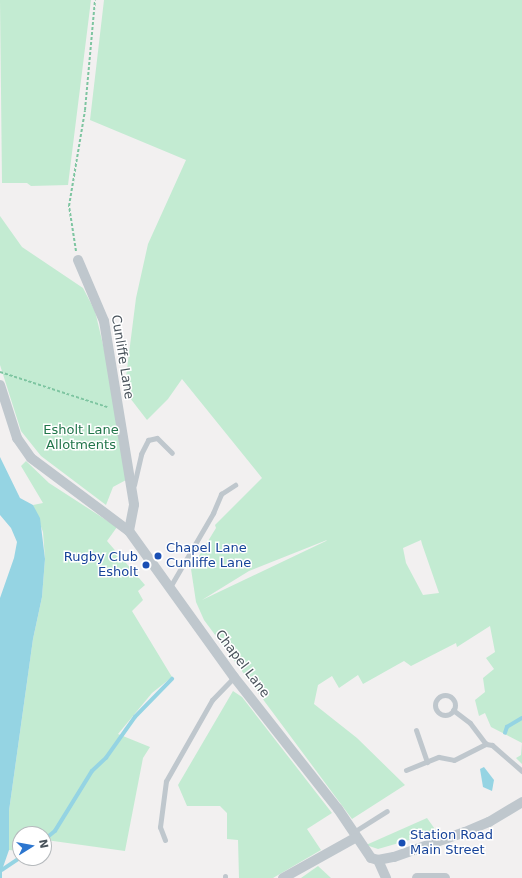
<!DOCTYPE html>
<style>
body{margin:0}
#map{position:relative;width:522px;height:878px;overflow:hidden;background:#f2f0f0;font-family:"DejaVu Sans",sans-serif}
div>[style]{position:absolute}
.green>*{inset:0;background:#c3ebd2}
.water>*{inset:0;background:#95d4e3}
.stream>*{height:3.5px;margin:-1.75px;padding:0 1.75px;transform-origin:1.75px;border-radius:1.75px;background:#95d4e3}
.path>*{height:2px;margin-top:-1px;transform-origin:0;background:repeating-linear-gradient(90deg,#7ec5a1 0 3px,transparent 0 5px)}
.service>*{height:5px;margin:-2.5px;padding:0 2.5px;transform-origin:2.5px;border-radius:2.5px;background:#bfc7cd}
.service>.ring{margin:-2.5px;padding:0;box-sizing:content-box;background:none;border:5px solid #bfc7cd;border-radius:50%}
.minor>*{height:10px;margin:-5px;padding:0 5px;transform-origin:5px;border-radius:5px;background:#bfc7cd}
.dots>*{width:11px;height:11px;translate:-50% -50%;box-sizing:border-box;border:2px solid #fff;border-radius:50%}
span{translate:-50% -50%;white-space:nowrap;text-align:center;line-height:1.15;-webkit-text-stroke:3px #fff;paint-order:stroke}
.street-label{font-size:13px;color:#49535b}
.park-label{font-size:13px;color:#21754a}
.transit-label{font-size:13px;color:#164399}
.left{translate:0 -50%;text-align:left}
.right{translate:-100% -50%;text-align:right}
.north{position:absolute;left:12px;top:826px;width:40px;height:40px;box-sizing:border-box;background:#fff;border:1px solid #b6babd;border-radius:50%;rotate:79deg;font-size:11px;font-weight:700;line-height:16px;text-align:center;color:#49535b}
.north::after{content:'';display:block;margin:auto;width:14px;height:18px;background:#2c76cf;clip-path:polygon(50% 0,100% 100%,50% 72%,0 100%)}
</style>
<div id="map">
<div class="green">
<div style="clip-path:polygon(0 0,91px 0,68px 185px,31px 186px,27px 183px,2px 183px)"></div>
<div style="clip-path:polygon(evenodd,104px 0,522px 0,522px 764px,516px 758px,521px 755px,522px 743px,491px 727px,485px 713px,479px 716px,475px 700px,485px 692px,483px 678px,494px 669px,486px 658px,495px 652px,490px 626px,457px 647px,456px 643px,411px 666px,404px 661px,363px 684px,358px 675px,339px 688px,332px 676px,318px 685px,314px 704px,357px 738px,405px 785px,352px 819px,204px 620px,196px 602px,191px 569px,216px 528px,215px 525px,262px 478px,182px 379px,168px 399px,147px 420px,130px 398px,125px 385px,136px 298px,148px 244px,186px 160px,90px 120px,104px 0,327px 540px,326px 541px,202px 600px,249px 571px,327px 540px,104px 0,421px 540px,422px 544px,439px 593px,423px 595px,406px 563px,403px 548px,421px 540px)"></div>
<div style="clip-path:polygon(0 216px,22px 247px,83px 288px,95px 311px,105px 353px,126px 480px,113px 487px,106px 505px,41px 456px,21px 431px,0 365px)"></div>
<div style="clip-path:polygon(26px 461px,49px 483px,117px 527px,107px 541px,145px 585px,138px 591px,143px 600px,132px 611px,172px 677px,152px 693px,118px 734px,150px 747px,143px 758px,125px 851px,46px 840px,44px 843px,44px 834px,20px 834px,20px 851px,9px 850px,9px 811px,33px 639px,42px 597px,45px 559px,43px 532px,33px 505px,43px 503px,21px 466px)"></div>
<div style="clip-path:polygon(233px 691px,242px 697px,332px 813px,307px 829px,321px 850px,273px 878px,239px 878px,238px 840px,227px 839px,227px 813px,220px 806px,187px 806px,178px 785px)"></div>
<div style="clip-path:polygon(427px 818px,437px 832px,378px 849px,366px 845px)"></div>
<div style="clip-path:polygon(318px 866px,331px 878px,301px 878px)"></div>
</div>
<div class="water">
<div style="clip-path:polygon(0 457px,20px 498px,33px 505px,40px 518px,45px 559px,42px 597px,33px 639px,9px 811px,9px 850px,2px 870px,2px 878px,0 878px,0 598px,14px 558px,17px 542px,11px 528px,0 515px)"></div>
<div style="clip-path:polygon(484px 767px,494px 780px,492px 791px,483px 787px,480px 769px)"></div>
</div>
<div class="stream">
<div style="left:505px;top:733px;width:6px;rotate:-72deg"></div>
<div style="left:507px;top:727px;width:17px;rotate:-31deg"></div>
<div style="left:44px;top:840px;width:14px;rotate:-39deg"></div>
<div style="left:55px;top:831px;width:70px;rotate:-58.3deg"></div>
<div style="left:92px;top:771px;width:19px;rotate:-43deg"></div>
<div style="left:106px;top:758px;width:50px;rotate:-54.7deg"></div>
<div style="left:135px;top:717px;width:53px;rotate:-45.8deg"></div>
<div style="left:21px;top:858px;width:9px"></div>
<div style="left:2px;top:870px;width:22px;rotate:-34deg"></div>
</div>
<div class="path">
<div style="left:76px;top:251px;width:46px;rotate:-98.8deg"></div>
<div style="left:69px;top:206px;width:97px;rotate:-80.5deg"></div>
<div style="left:85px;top:110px;width:110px;rotate:-84.8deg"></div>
<div style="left:0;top:372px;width:113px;rotate:18.1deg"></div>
</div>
<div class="service">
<div style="left:134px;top:485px;width:32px;rotate:-77deg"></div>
<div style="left:141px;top:454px;width:16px;rotate:-63deg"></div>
<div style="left:148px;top:440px;width:9px;rotate:-13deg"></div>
<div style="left:157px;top:438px;width:21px;rotate:45deg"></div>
<div style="left:170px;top:587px;width:86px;rotate:-59.8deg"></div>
<div style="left:213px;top:513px;width:21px;rotate:-67deg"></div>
<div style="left:221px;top:494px;width:17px;rotate:-33deg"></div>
<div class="ring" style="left:435px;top:695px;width:15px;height:15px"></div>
<div style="left:453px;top:710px;width:21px;rotate:37deg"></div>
<div style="left:470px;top:723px;width:26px;rotate:53deg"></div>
<div style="left:416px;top:730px;width:34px;rotate:71deg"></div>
<div style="left:406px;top:770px;width:35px;rotate:-22deg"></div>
<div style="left:439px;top:757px;width:15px;rotate:11deg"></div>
<div style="left:454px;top:760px;width:36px;rotate:-27deg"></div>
<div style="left:486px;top:744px;width:6px;rotate:9deg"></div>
<div style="left:492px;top:745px;width:40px;rotate:41deg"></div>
<div style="left:352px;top:833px;width:41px;rotate:-32.2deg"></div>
<div style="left:165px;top:840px;width:14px;rotate:-111deg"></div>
<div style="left:160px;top:827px;width:46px;rotate:-82.6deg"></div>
<div style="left:166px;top:781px;width:93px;rotate:-60.4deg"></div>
<div style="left:212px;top:700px;width:32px;rotate:-46deg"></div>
<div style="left:225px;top:876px;width:2px;rotate:90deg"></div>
</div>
<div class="minor">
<div style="left:78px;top:260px;width:66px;rotate:66.9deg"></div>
<div style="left:104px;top:321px;width:186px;rotate:80.7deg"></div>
<div style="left:134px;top:505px;width:26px;rotate:101deg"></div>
<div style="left:0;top:385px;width:56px;rotate:72.2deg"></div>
<div style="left:17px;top:438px;width:24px;rotate:55deg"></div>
<div style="left:31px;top:458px;width:122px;rotate:36.7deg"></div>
<div style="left:129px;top:531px;width:180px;rotate:54.3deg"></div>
<div style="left:234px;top:677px;width:168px;rotate:51.8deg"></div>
<div style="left:338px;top:809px;width:59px;rotate:56deg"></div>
<div style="left:371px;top:858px;width:7px;rotate:16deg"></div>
<div style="left:378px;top:860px;width:16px;rotate:-11deg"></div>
<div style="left:394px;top:857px;width:75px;rotate:-19.4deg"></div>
<div style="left:465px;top:832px;width:26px;rotate:-23deg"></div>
<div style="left:489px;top:822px;width:39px;rotate:-31deg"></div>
<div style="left:378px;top:860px;width:20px;rotate:66deg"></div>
<div style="left:283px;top:878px;width:82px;rotate:-29.1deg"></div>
<div style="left:417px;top:878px;width:28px"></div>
</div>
<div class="dots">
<div style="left:158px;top:556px;background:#1a4fb4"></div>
<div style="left:146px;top:565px;background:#1a4fb4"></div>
<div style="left:402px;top:843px;background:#1a4fb4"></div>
</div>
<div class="street-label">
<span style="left:122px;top:357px;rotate:81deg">Cunliffe Lane</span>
<span style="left:242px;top:664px;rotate:53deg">Chapel Lane</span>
</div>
<div class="park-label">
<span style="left:81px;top:438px">Esholt Lane<br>Allotments</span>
</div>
<div class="transit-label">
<span class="left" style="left:166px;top:556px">Chapel Lane<br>Cunliffe Lane</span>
<span class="right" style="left:138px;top:565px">Rugby Club<br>Esholt</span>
<span class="left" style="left:410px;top:843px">Station Road<br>Main Street</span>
</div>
<div class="north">N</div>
</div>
